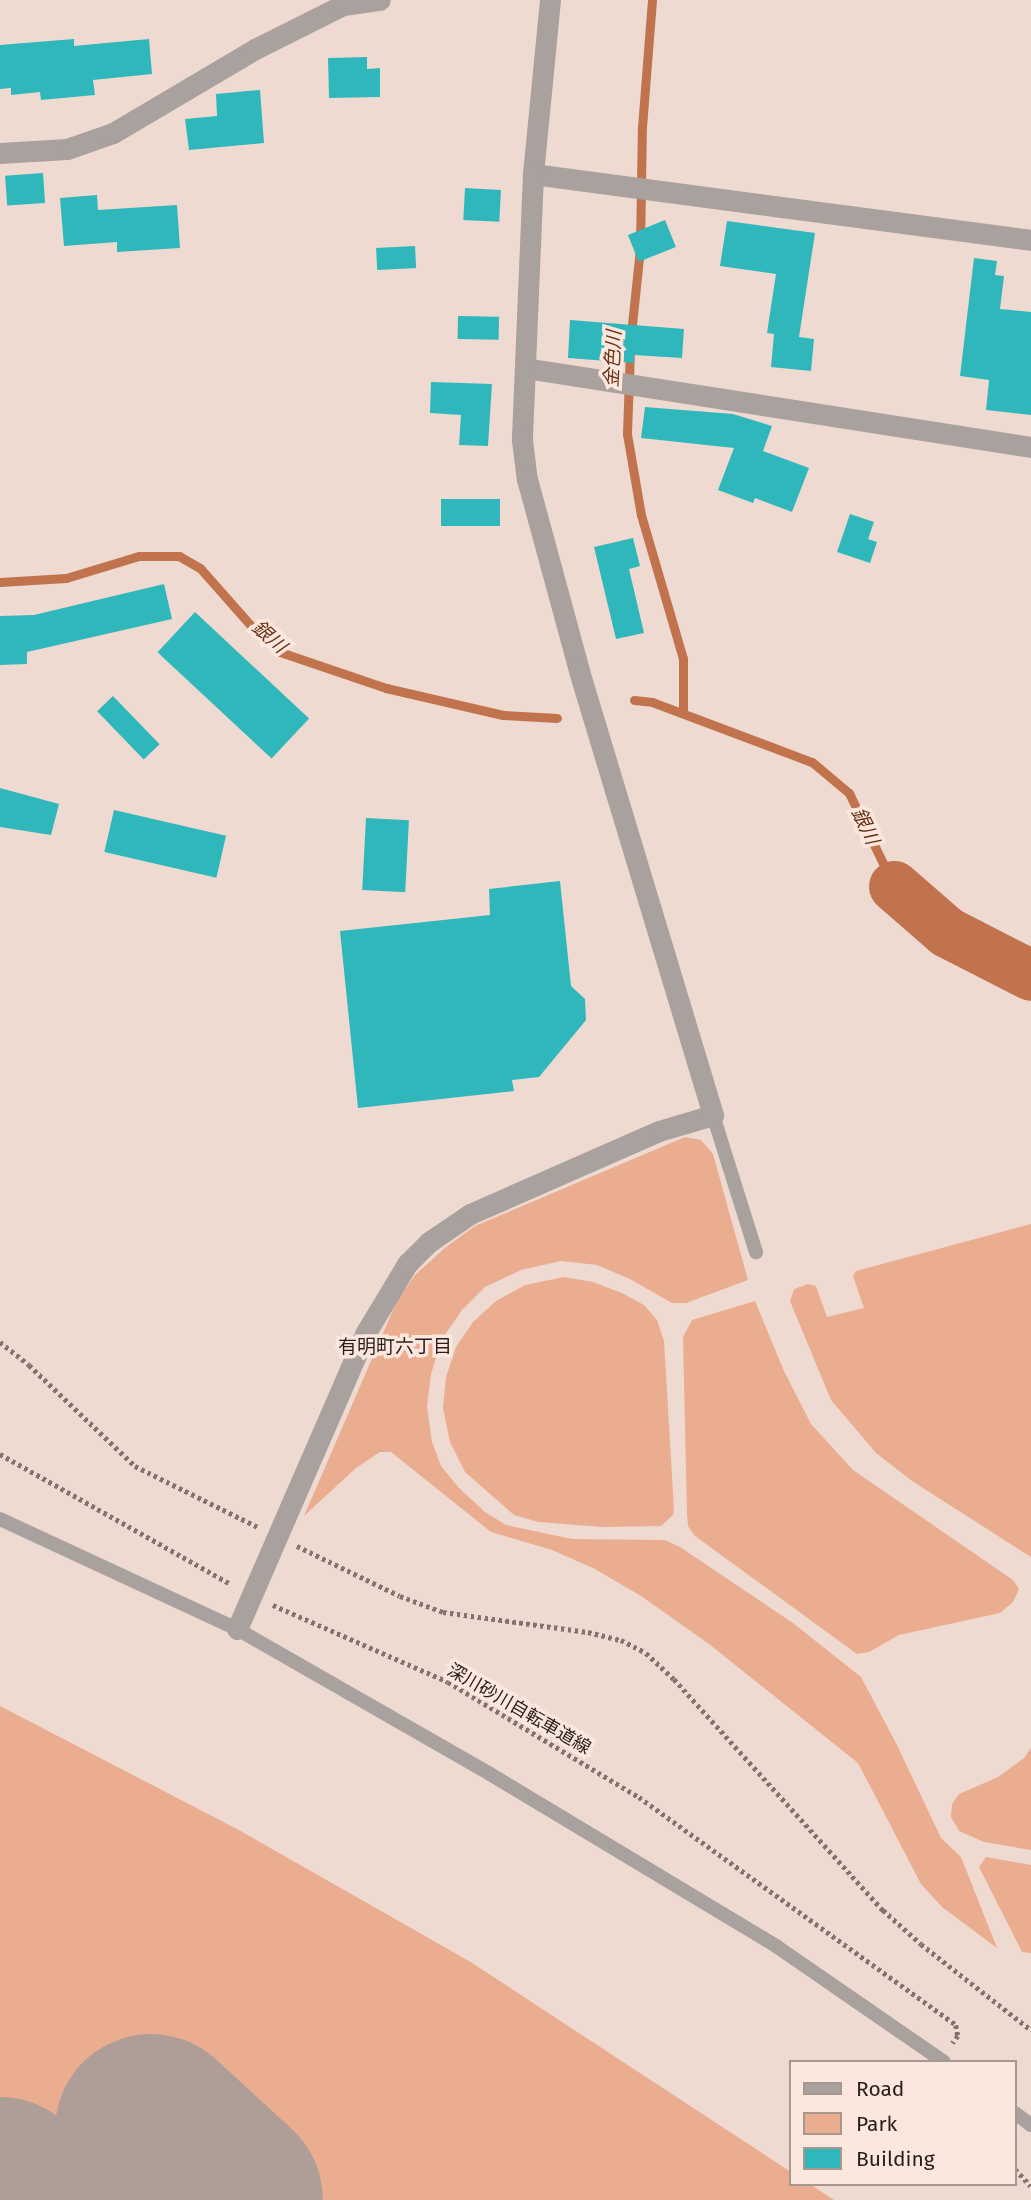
<!DOCTYPE html>
<meta charset="utf-8">
<style>
body{margin:0}
#map{position:relative;width:1031px;height:2200px;overflow:hidden;background:#efdad1;font-family:"Fira Sans","Noto Sans JP",sans-serif}
div>[style]{position:absolute}
.green>*{inset:0;background:#ebad90}
.stream>*{height:9px;margin:-4.5px;padding:0 4.5px;transform-origin:4.5px;border-radius:4.5px;background:#c0734d}
.river>*{height:51px;margin:-25.5px;padding:0 25.5px;transform-origin:25.5px;border-radius:25.5px;background:#c0734d}
.runway>*{height:192px;margin:-96px;padding:0 96px;transform-origin:96px;border-radius:96px;background:#af9e97}
.building>*{inset:0;background:#30b7bc;transform-origin:0 0}
.path>*{height:4.5px;margin-top:-2.25px;transform-origin:0;background:repeating-linear-gradient(90deg,#81736d 0 3.5px,transparent 0 7px)}
.service>*{height:14px;margin:-7px;padding:0 7px;transform-origin:7px;border-radius:7px;background:#a9a19d}
.minor>*{height:21px;margin:-10.5px;padding:0 10.5px;transform-origin:10.5px;border-radius:10.5px;background:#a9a19d}
.tertiary>*{height:21px;margin:-10.5px;padding:0 10.5px;transform-origin:10.5px;border-radius:10.5px;background:#a9a19d}
span{translate:-50% -50%;white-space:nowrap;text-align:center;line-height:1.15;-webkit-text-stroke:7px #fce7de;paint-order:stroke}
.street-label{font-size:18px;color:#261f1b}
.water-label{font-size:19px;color:#683419;font-style:italic}
.neighbourhood-label{font-size:19px;color:#261f1b}
.legend{position:absolute;left:789px;top:2060px;width:228px;height:126px;box-sizing:border-box;background:#fce7de;border:2px solid #a69790;margin:0;padding:9px 12px;list-style:none;font-size:21px;color:#261f1b}
.legend li{display:flex;align-items:center;gap:14px;height:35px}
.legend b{width:35px;border:2px solid #a69790}
</style>
<div id="map">
<div class="green">
<div style="clip-path:polygon(685px 1137px,701px 1140px,713px 1154px,748px 1280px,686px 1303px,672px 1303px,630px 1279px,597px 1265px,561px 1261px,521px 1270px,485px 1287px,462px 1310px,442px 1339px,431px 1374px,427px 1407px,432px 1442px,441px 1466px,459px 1488px,485px 1512px,506px 1525px,572px 1539px,665px 1540px,680px 1547px,793px 1623px,861px 1677px,897px 1745px,941px 1838px,961px 1857px,997px 1948px,942px 1907px,921px 1884px,858px 1763px,709px 1644px,641px 1596px,593px 1568px,552px 1550px,491px 1532px,391px 1452px,380px 1452px,356px 1468px,304px 1516px,396px 1303px,415px 1275px,446px 1247px,475px 1226px)"></div>
<div style="clip-path:polygon(1031px 1224px,1031px 1557px,912px 1481px,876px 1453px,831px 1400px,790px 1301px,794px 1289px,808px 1284px,816px 1286px,827px 1317px,864px 1308px,853px 1276px,856px 1271px)"></div>
<div style="clip-path:polygon(564px 1277px,593px 1282px,622px 1293px,644px 1305px,657px 1320px,664px 1341px,674px 1509px,673px 1515px,661px 1526px,603px 1527px,538px 1522px,514px 1515px,465px 1472px,450px 1442px,443px 1408px,446px 1377px,456px 1347px,473px 1322px,496px 1301px,525px 1285px)"></div>
<div style="clip-path:polygon(755px 1301px,784px 1371px,811px 1424px,853px 1470px,1013px 1580px,1019px 1589px,1013px 1602px,1000px 1613px,899px 1635px,869px 1652px,857px 1654px,695px 1536px,688px 1526px,687px 1514px,683px 1337px,692px 1320px)"></div>
<div style="clip-path:polygon(0 1706px,237px 1829px,469px 1961px,791px 2172px,791px 2184px,810px 2184px,834px 2200px,73px 2200px,0 2133px)"></div>
<div style="clip-path:polygon(1031px 1748px,1031px 1850px,984px 1842px,959px 1831px,951px 1817px,952px 1804px,959px 1794px,998px 1777px,1024px 1758px)"></div>
<div style="clip-path:polygon(986px 1857px,1031px 1865px,1031px 1953px,1022px 1952px,979px 1867px)"></div>
<div style="clip-path:polygon(0 2154px,51px 2200px,0 2200px)"></div>
</div>
<div class="stream">
<div style="left:631px;top:334px;width:86px;rotate:-84deg"></div>
<div style="left:640px;top:248px;width:121px;rotate:-89.1deg"></div>
<div style="left:642px;top:127px;width:127px;rotate:-85.5deg"></div>
<div style="left:630px;top:351px;width:83px;rotate:92.1deg"></div>
<div style="left:627px;top:434px;width:82px;rotate:80.2deg"></div>
<div style="left:641px;top:515px;width:150px;rotate:73.7deg"></div>
<div style="left:683px;top:659px;width:54px;rotate:90deg"></div>
<div style="left:0;top:582px;width:66px;rotate:-3.5deg"></div>
<div style="left:66px;top:578px;width:76px;rotate:-16.8deg"></div>
<div style="left:139px;top:556px;width:40px"></div>
<div style="left:179px;top:556px;width:24px;rotate:30deg"></div>
<div style="left:200px;top:568px;width:81px;rotate:48.5deg"></div>
<div style="left:254px;top:629px;width:35px;rotate:41deg"></div>
<div style="left:280px;top:652px;width:112px;rotate:18.8deg"></div>
<div style="left:386px;top:688px;width:120px;rotate:13deg"></div>
<div style="left:503px;top:715px;width:54px;rotate:3.2deg"></div>
<div style="left:634px;top:700px;width:18px;rotate:6deg"></div>
<div style="left:652px;top:702px;width:171px;rotate:20.6deg"></div>
<div style="left:812px;top:762px;width:48px;rotate:40deg"></div>
<div style="left:849px;top:793px;width:103px;rotate:64.2deg"></div>
</div>
<div class="river">
<div style="left:894px;top:886px;width:70px;rotate:41deg"></div>
<div style="left:947px;top:932px;width:94px;rotate:27.1deg"></div>
</div>
<div class="runway">
<div style="left:151px;top:2130px;width:103px;rotate:42.6deg"></div>
<div style="left:0;top:2193px;width:11px;rotate:41deg"></div>
</div>
<div class="building">
<div style="clip-path:polygon(74px 39px,74px 46px,149px 39px,152px 74px,93px 80px,95px 95px,41px 100px,40px 92px,11px 95px,11px 88px,0 89px,0 45px)"></div>
<div style="clip-path:polygon(367px 57px,367px 69px,380px 68px,380px 97px,329px 98px,328px 58px)"></div>
<div style="clip-path:polygon(260px 90px,264px 143px,189px 150px,185px 119px,217px 116px,216px 94px)"></div>
<div style="left:43px;top:173px;width:30px;height:38px;rotate:86deg"></div>
<div style="left:465px;top:188px;width:36px;height:32px;rotate:3deg"></div>
<div style="clip-path:polygon(97px 195px,98px 210px,177px 205px,180px 248px,117px 252px,117px 242px,64px 246px,60px 198px)"></div>
<div style="left:665px;top:220px;width:29px;height:40px;rotate:68deg"></div>
<div style="clip-path:polygon(727px 221px,815px 233px,799px 337px,814px 339px,811px 371px,771px 367px,774px 334px,767px 333px,776px 274px,720px 266px)"></div>
<div style="left:415px;top:246px;width:22px;height:39px;rotate:87deg"></div>
<div style="clip-path:polygon(974px 258px,997px 261px,995px 275px,1004px 276px,1000px 309px,1031px 312px,1031px 415px,986px 410px,989px 380px,960px 376px)"></div>
<div style="left:458px;top:316px;width:41px;height:23px;rotate:1deg"></div>
<div style="clip-path:polygon(570px 320px,684px 329px,682px 358px,634px 355px,634px 363px,568px 358px)"></div>
<div style="clip-path:polygon(431px 382px,492px 384px,488px 446px,459px 445px,461px 415px,430px 413px)"></div>
<div style="clip-path:polygon(645px 407px,733px 414px,772px 426px,763px 451px,809px 468px,792px 512px,755px 498px,753px 503px,718px 490px,734px 448px,641px 438px)"></div>
<div style="left:500px;top:499px;width:27px;height:59px;rotate:90deg"></div>
<div style="clip-path:polygon(850px 514px,874px 522px,868px 539px,877px 542px,870px 563px,837px 552px)"></div>
<div style="clip-path:polygon(633px 538px,640px 566px,629px 569px,644px 633px,616px 639px,594px 547px)"></div>
<div style="clip-path:polygon(164px 584px,172px 619px,27px 652px,27px 664px,0 665px,0 616px,34px 615px)"></div>
<div style="left:195px;top:612px;width:156px;height:55px;rotate:43deg"></div>
<div style="left:113px;top:696px;width:67px;height:22px;rotate:46deg"></div>
<div style="clip-path:polygon(0 788px,59px 804px,51px 835px,0 827px)"></div>
<div style="left:114px;top:810px;width:115px;height:43px;rotate:13deg"></div>
<div style="left:366px;top:818px;width:43px;height:72px;rotate:3deg"></div>
<div style="clip-path:polygon(560px 881px,571px 986px,585px 999px,586px 1020px,539px 1077px,512px 1080px,514px 1091px,358px 1108px,340px 931px,490px 915px,489px 889px)"></div>
</div>
<div class="path">
<div style="left:0;top:1342px;width:37px;rotate:38deg"></div>
<div style="left:29px;top:1365px;width:146px;rotate:43.6deg"></div>
<div style="left:135px;top:1466px;width:137px;rotate:26.4deg"></div>
<div style="left:0;top:1454px;width:265px;rotate:29.4deg"></div>
<div style="left:297px;top:1546px;width:114px;rotate:25.9deg"></div>
<div style="left:400px;top:1596px;width:46px;rotate:20.4deg"></div>
<div style="left:443px;top:1612px;width:146px;rotate:7.9deg"></div>
<div style="left:588px;top:1632px;width:34px;rotate:14deg"></div>
<div style="left:621px;top:1640px;width:28px;rotate:27deg"></div>
<div style="left:646px;top:1653px;width:38px;rotate:43deg"></div>
<div style="left:674px;top:1679px;width:312px;rotate:47.9deg"></div>
<div style="left:883px;top:1910px;width:51px;rotate:41.8deg"></div>
<div style="left:921px;top:1944px;width:140px;rotate:38deg"></div>
<div style="left:273px;top:1605px;width:191px;rotate:23.7deg"></div>
<div style="left:448px;top:1682px;width:223px;rotate:31.1deg"></div>
<div style="left:639px;top:1797px;width:390px;rotate:35.7deg"></div>
<div style="left:956px;top:2025px;width:11px;rotate:80deg"></div>
<div style="left:958px;top:2036px;width:9px;rotate:126deg"></div>
<div style="left:1015px;top:2169px;width:23px;rotate:47deg"></div>
</div>
<div class="service">
<div style="left:713px;top:1115px;width:144px;rotate:72.6deg"></div>
<div style="left:0;top:1519px;width:261px;rotate:24.9deg"></div>
<div style="left:237px;top:1629px;width:292px;rotate:29.8deg"></div>
<div style="left:490px;top:1774px;width:334px;rotate:31deg"></div>
<div style="left:776px;top:1946px;width:204px;rotate:34.6deg"></div>
<div style="left:1015px;top:2113px;width:20px;rotate:37deg"></div>
</div>
<div class="minor">
<div style="left:0;top:153px;width:67px;rotate:-3.4deg"></div>
<div style="left:67px;top:149px;width:49px;rotate:-19.2deg"></div>
<div style="left:113px;top:133px;width:165px;rotate:-30.6deg"></div>
<div style="left:255px;top:49px;width:98px;rotate:-26.6deg"></div>
<div style="left:343px;top:5px;width:37px;rotate:-8deg"></div>
<div style="left:533px;top:174px;width:502px;rotate:7.55deg"></div>
<div style="left:525px;top:368px;width:512px;rotate:8.87deg"></div>
<div style="left:237px;top:1629px;width:322px;rotate:-66.5deg"></div>
<div style="left:365px;top:1334px;width:82px;rotate:-59deg"></div>
<div style="left:407px;top:1264px;width:31px;rotate:-45deg"></div>
<div style="left:429px;top:1242px;width:50px;rotate:-34.3deg"></div>
<div style="left:470px;top:1214px;width:206px;rotate:-23.7deg"></div>
<div style="left:659px;top:1131px;width:56px;rotate:-16.5deg"></div>
</div>
<div class="tertiary">
<div style="left:550px;top:0;width:175px;rotate:95.6deg"></div>
<div style="left:533px;top:174px;width:266px;rotate:92.4deg"></div>
<div style="left:522px;top:440px;width:39px;rotate:83deg"></div>
<div style="left:527px;top:479px;width:199px;rotate:74.8deg"></div>
<div style="left:579px;top:671px;width:464px;rotate:73.2deg"></div>
</div>
<div class="street-label">
<span style="left:519px;top:1709px;rotate:30deg">深川砂川自転車道線</span>
</div>
<div class="water-label">
<span style="left:613px;top:359px;rotate:-87deg">金色川</span>
<span style="left:269px;top:637px;rotate:41deg">銀川</span>
<span style="left:865px;top:826px;rotate:64deg">銀川</span>
</div>
<div class="neighbourhood-label">
<span style="left:395px;top:1347px">有明町六丁目</span>
</div>
<ul class="legend">
<li><b style="height:9px;background:#a9a19d"></b>Road</li>
<li><b style="height:19px;background:#ebad90"></b>Park</li>
<li><b style="height:19px;background:#30b7bc"></b>Building</li>
</ul>
</div>
